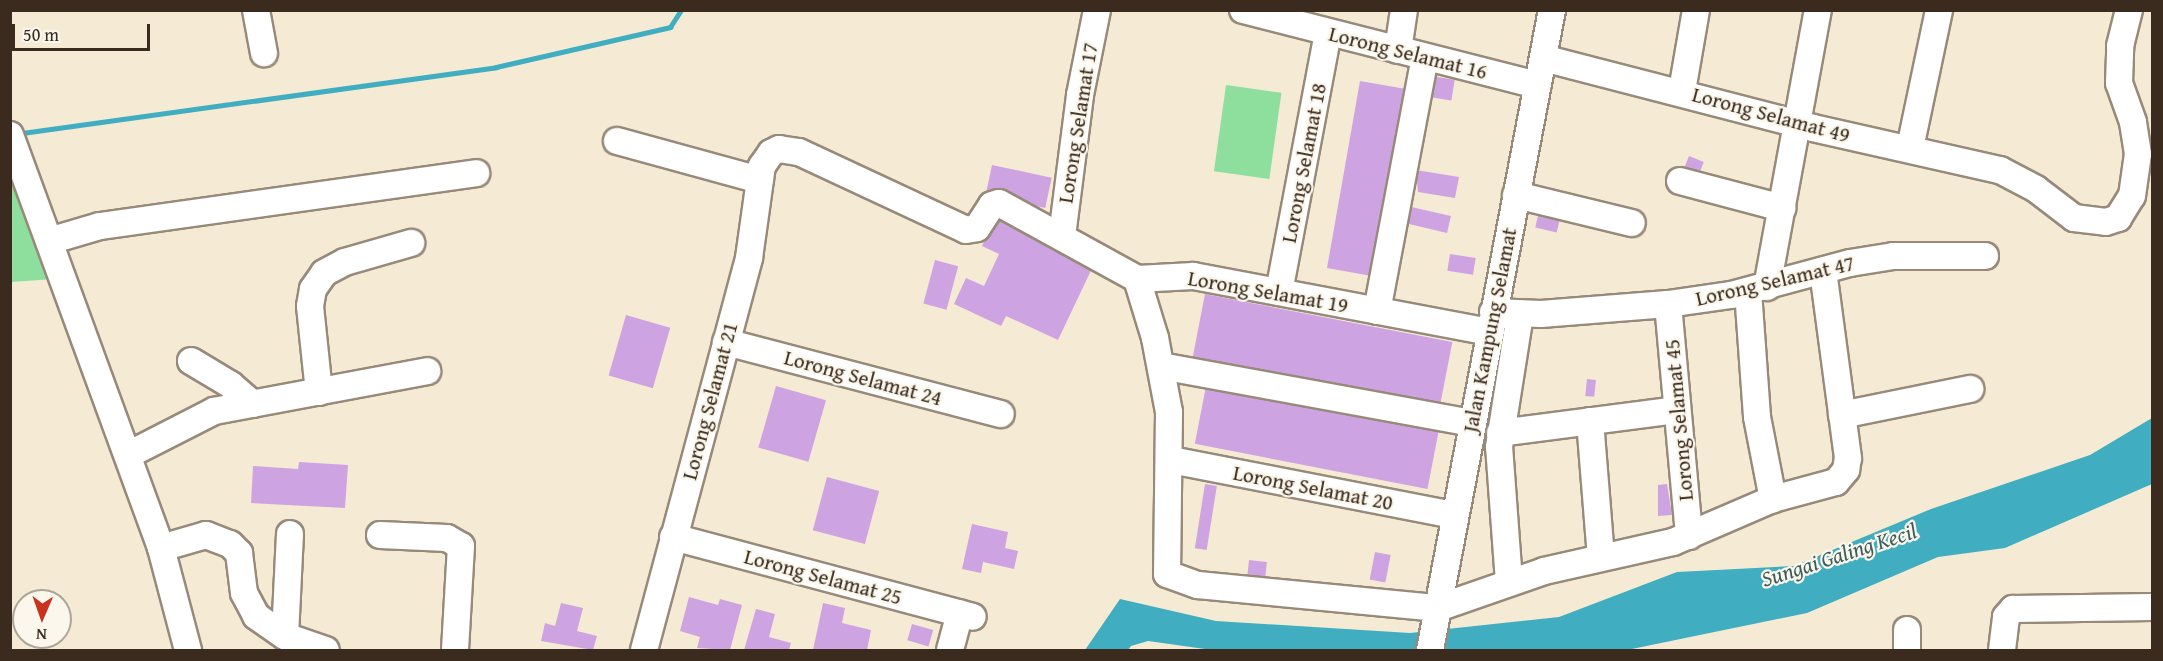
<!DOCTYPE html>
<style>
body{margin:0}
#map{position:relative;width:2163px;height:661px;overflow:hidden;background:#f5ebd5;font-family:"Gentium Book Plus",serif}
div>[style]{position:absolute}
.green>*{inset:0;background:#8edf9e;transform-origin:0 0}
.water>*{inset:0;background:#41adc0}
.stream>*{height:5px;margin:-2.5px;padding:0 2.5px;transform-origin:2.5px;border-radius:2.5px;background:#41adc0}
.building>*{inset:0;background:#cda4e1;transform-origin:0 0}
.roads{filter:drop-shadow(2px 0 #988a7a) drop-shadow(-2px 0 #988a7a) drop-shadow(0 2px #988a7a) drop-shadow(0 -2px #988a7a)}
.minor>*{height:26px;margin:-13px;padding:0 13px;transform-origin:13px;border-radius:13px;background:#fff}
span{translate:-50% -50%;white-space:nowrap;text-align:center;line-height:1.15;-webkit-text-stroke:4.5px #fbf7ec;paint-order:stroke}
.street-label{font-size:21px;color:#3b2a1e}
.water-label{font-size:22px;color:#3d5e5f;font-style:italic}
.frame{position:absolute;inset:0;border:12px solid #3b2a1e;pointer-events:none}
.north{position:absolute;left:12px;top:589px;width:60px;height:60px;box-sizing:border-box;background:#fbf7ec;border:2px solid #aea59a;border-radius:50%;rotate:182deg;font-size:16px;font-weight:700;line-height:24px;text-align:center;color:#3b2a1e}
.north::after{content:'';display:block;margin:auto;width:21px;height:27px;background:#c8321e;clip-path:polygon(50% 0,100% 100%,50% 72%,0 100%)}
.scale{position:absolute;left:12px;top:24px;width:138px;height:27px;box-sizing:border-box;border:3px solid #3b2a1e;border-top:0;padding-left:8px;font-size:18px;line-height:21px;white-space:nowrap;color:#3b2a1e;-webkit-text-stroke:4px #fbf7ec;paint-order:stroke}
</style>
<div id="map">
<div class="green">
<div style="left:1226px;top:85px;width:56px;height:87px;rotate:8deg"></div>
<div style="clip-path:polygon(11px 161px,54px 279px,11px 282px)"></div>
</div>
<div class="water">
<div style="clip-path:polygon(2152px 418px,2152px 484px,2005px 548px,1938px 557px,1807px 613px,1627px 650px,1212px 650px,1148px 641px,1131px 646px,1128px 650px,1085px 650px,1120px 599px,1216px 621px,1410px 633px,1559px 617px,1677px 572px,1794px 566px,1931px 509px,2090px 455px)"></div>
</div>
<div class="stream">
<div style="left:22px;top:133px;width:479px;rotate:-7.9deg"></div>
<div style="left:496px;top:67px;width:179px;rotate:-12.9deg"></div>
<div style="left:670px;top:27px;width:20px;rotate:-57deg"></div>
</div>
<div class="building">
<div style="left:1431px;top:76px;width:24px;height:21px;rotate:9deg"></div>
<div style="left:1360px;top:81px;width:48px;height:190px;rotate:10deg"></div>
<div style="left:1689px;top:156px;width:16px;height:15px;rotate:22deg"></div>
<div style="left:992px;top:165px;width:61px;height:31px;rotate:12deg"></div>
<div style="clip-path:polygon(1416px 170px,1459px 177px,1455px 198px,1418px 192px)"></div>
<div style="clip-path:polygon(1407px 206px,1451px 216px,1447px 233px,1409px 224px)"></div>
<div style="left:1540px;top:207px;width:22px;height:21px;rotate:13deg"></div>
<div style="clip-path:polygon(996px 216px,1095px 262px,1058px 340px,1006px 316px,1001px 326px,954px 304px,966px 278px,984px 286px,999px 254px,982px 246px)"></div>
<div style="left:1450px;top:254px;width:26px;height:17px;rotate:9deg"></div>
<div style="left:935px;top:260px;width:24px;height:45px;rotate:15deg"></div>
<div style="left:1205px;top:294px;width:252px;height:67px;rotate:11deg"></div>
<div style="left:626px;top:315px;width:46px;height:63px;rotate:16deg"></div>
<div style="left:1587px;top:379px;width:9px;height:17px;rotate:6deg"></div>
<div style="left:1207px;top:381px;width:237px;height:64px;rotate:11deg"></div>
<div style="left:776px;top:386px;width:52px;height:64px;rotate:16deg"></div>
<div style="clip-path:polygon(299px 462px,348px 465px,345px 508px,251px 503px,253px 466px,298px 469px)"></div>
<div style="left:827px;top:477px;width:54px;height:55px;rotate:15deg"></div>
<div style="left:1205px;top:484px;width:12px;height:65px;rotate:9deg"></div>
<div style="clip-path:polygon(1667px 484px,1672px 515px,1658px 516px,1658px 485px)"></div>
<div style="clip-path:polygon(972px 524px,1008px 532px,1005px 548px,1018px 551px,1014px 569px,983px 562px,981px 573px,962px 569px)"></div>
<div style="left:1375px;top:552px;width:16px;height:28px;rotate:11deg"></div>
<div style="left:1249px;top:560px;width:18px;height:19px;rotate:6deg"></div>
<div style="clip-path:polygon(689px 597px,718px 605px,720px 599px,742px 605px,730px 650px,697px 648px,700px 637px,680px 631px)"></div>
<div style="clip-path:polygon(561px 603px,583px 608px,577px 631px,597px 636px,593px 650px,541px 641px,545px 623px,555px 626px)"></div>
<div style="clip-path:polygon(823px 603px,845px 608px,842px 623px,871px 630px,867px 650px,813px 650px)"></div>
<div style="clip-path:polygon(756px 609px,775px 614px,769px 637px,791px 643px,789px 650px,744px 650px)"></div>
<div style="left:912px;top:624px;width:22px;height:17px;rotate:16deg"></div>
</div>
<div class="roads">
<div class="minor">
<div style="left:256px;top:10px;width:44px;rotate:79.5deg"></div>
<div style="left:1243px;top:10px;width:304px;rotate:14.3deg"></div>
<div style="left:1398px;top:50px;width:40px;rotate:-81.5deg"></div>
<div style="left:1543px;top:58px;width:279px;rotate:14.5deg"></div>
<div style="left:1813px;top:128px;width:192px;rotate:12.7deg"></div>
<div style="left:2000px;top:170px;width:41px;rotate:27.8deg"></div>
<div style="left:2036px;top:189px;width:48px;rotate:37.3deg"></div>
<div style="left:2074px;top:218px;width:32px;rotate:7deg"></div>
<div style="left:2106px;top:222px;width:13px;rotate:-18deg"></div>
<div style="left:2118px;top:218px;width:26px;rotate:-58deg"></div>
<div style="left:2132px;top:196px;width:42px;rotate:-81.9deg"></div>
<div style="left:2138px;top:154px;width:32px;rotate:-99deg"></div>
<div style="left:2133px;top:122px;width:41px;rotate:-109.7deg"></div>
<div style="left:2119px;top:83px;width:37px;rotate:-88deg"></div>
<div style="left:2120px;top:46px;width:37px;rotate:-76deg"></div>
<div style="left:1682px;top:91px;width:82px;rotate:-80.2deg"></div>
<div style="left:10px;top:135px;width:440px;rotate:69.9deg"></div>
<div style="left:161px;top:548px;width:106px;rotate:75.2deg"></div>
<div style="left:617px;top:141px;width:148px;rotate:15.3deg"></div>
<div style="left:1910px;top:148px;width:141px;rotate:-78.1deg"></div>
<div style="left:1680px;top:181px;width:106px;rotate:14.8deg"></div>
<div style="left:1516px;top:195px;width:119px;rotate:13.6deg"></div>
<div style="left:1062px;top:236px;width:142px;rotate:-82.7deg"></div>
<div style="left:1080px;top:95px;width:87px;rotate:-78.7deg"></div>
<div style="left:49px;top:241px;width:53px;rotate:-16.4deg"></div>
<div style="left:100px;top:226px;width:380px;rotate:-8deg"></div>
<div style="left:1137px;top:279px;width:62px;rotate:73deg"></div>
<div style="left:1155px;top:338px;width:75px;rotate:79.3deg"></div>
<div style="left:1169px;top:412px;width:162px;rotate:90.7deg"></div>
<div style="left:1167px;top:574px;width:33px;rotate:20deg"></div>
<div style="left:1198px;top:585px;width:241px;rotate:5.5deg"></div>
<div style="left:1438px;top:608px;width:112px;rotate:-19.2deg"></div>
<div style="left:1544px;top:571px;width:132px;rotate:-12.7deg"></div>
<div style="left:1673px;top:542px;width:109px;rotate:-23.3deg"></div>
<div style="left:1773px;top:499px;width:65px;rotate:-15.1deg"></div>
<div style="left:1836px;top:482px;width:16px;rotate:-50deg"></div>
<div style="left:1846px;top:470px;width:12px;rotate:-81deg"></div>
<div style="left:1848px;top:458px;width:189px;rotate:-97.6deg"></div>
<div style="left:1767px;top:287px;width:282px;rotate:-79.6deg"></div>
<div style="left:1748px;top:291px;width:126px;rotate:85.9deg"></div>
<div style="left:1757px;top:417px;width:84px;rotate:79deg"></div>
<div style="left:1279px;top:292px;width:264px;rotate:-79.3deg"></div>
<div style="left:1668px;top:304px;width:233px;rotate:84.8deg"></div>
<div style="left:1377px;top:311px;width:258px;rotate:-79.3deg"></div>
<div style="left:1493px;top:312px;width:48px;rotate:2.4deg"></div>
<div style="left:1541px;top:314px;width:127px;rotate:-4.5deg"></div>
<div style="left:1668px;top:304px;width:64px;rotate:-8.1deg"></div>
<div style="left:1731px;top:295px;width:123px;rotate:-15.1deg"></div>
<div style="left:1850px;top:263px;width:44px;rotate:-9.2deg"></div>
<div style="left:1893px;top:256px;width:92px"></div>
<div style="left:726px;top:342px;width:284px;rotate:14.7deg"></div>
<div style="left:191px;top:361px;width:47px;rotate:31deg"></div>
<div style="left:231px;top:385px;width:29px;rotate:41deg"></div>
<div style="left:1161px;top:366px;width:316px;rotate:10.4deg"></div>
<div style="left:319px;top:392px;width:86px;rotate:-96deg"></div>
<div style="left:310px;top:306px;width:17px;rotate:-80deg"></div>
<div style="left:313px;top:289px;width:19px;rotate:-55deg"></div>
<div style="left:324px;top:273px;width:24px;rotate:-28deg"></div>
<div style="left:345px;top:262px;width:69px;rotate:-16.1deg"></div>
<div style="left:1842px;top:415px;width:131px;rotate:-11.5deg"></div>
<div style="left:1590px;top:421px;width:137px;rotate:85.4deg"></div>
<div style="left:1500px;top:433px;width:178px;rotate:-7.4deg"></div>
<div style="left:128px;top:455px;width:97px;rotate:-27.1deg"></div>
<div style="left:214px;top:411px;width:217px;rotate:-10.6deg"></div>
<div style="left:1171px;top:460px;width:289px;rotate:11deg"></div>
<div style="left:380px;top:535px;width:67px;rotate:2.6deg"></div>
<div style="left:447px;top:538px;width:16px;rotate:30deg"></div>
<div style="left:461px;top:546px;width:104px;rotate:93.3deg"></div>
<div style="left:673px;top:537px;width:310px;rotate:14.9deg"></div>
<div style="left:161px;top:548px;width:47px;rotate:-16.1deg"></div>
<div style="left:206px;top:535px;width:26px;rotate:21deg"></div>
<div style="left:230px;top:544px;width:13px;rotate:45deg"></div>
<div style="left:239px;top:553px;width:40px;rotate:82.9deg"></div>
<div style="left:244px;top:593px;width:26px;rotate:62deg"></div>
<div style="left:256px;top:616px;width:35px;rotate:35deg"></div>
<div style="left:285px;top:636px;width:43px;rotate:18.9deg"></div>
<div style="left:1509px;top:582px;width:135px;rotate:-94.2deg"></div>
<div style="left:1499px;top:447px;width:135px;rotate:-81deg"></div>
<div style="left:285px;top:636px;width:102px;rotate:-87.2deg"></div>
<div style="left:644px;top:650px;width:406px;rotate:-75deg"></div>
<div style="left:749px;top:258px;width:93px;rotate:-82deg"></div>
<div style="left:762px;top:166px;width:16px;rotate:-55deg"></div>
<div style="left:771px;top:153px;width:9px;rotate:-27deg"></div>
<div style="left:779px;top:149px;width:20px;rotate:9deg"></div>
<div style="left:799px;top:152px;width:184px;rotate:25deg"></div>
<div style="left:966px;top:230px;width:11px;rotate:-10deg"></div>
<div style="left:977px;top:228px;width:27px;rotate:-57deg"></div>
<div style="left:992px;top:205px;width:7px;rotate:-16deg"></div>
<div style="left:999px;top:203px;width:158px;rotate:28.8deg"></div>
<div style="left:1137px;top:279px;width:56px;rotate:-3.1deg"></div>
<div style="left:1193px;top:276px;width:301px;rotate:10.7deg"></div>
<div style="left:950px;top:650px;width:38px;rotate:-75deg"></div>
<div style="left:1430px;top:650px;width:652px;rotate:-79.21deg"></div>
<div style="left:1907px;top:650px;width:20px;rotate:-90deg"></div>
<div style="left:2002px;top:650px;width:33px;rotate:-83deg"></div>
<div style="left:2006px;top:617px;width:11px;rotate:-49deg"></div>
<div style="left:2013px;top:609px;width:139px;rotate:-0.8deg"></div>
</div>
</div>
<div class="street-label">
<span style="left:1408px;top:53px;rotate:14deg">Lorong Selamat 16</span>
<span style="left:1771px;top:115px;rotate:15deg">Lorong Selamat 49</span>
<span style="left:1078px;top:123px;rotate:-81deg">Lorong Selamat 17</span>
<span style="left:1304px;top:163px;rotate:-79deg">Lorong Selamat 18</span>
<span style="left:1775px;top:281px;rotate:-13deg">Lorong Selamat 47</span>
<span style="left:1268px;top:292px;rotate:10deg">Lorong Selamat 19</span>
<span style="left:1490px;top:330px;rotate:-79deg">Jalan Kampung Selamat</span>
<span style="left:863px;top:378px;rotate:15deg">Lorong Selamat 24</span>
<span style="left:710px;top:401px;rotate:-75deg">Lorong Selamat 21</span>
<span style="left:1679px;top:420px;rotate:-95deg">Lorong Selamat 45</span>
<span style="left:1313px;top:488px;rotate:11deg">Lorong Selamat 20</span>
<span style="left:823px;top:577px;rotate:15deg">Lorong Selamat 25</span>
</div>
<div class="water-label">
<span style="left:1839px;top:555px;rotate:-18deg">Sungai Galing Kecil</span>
</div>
<div class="frame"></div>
<div class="north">N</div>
<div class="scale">50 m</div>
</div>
